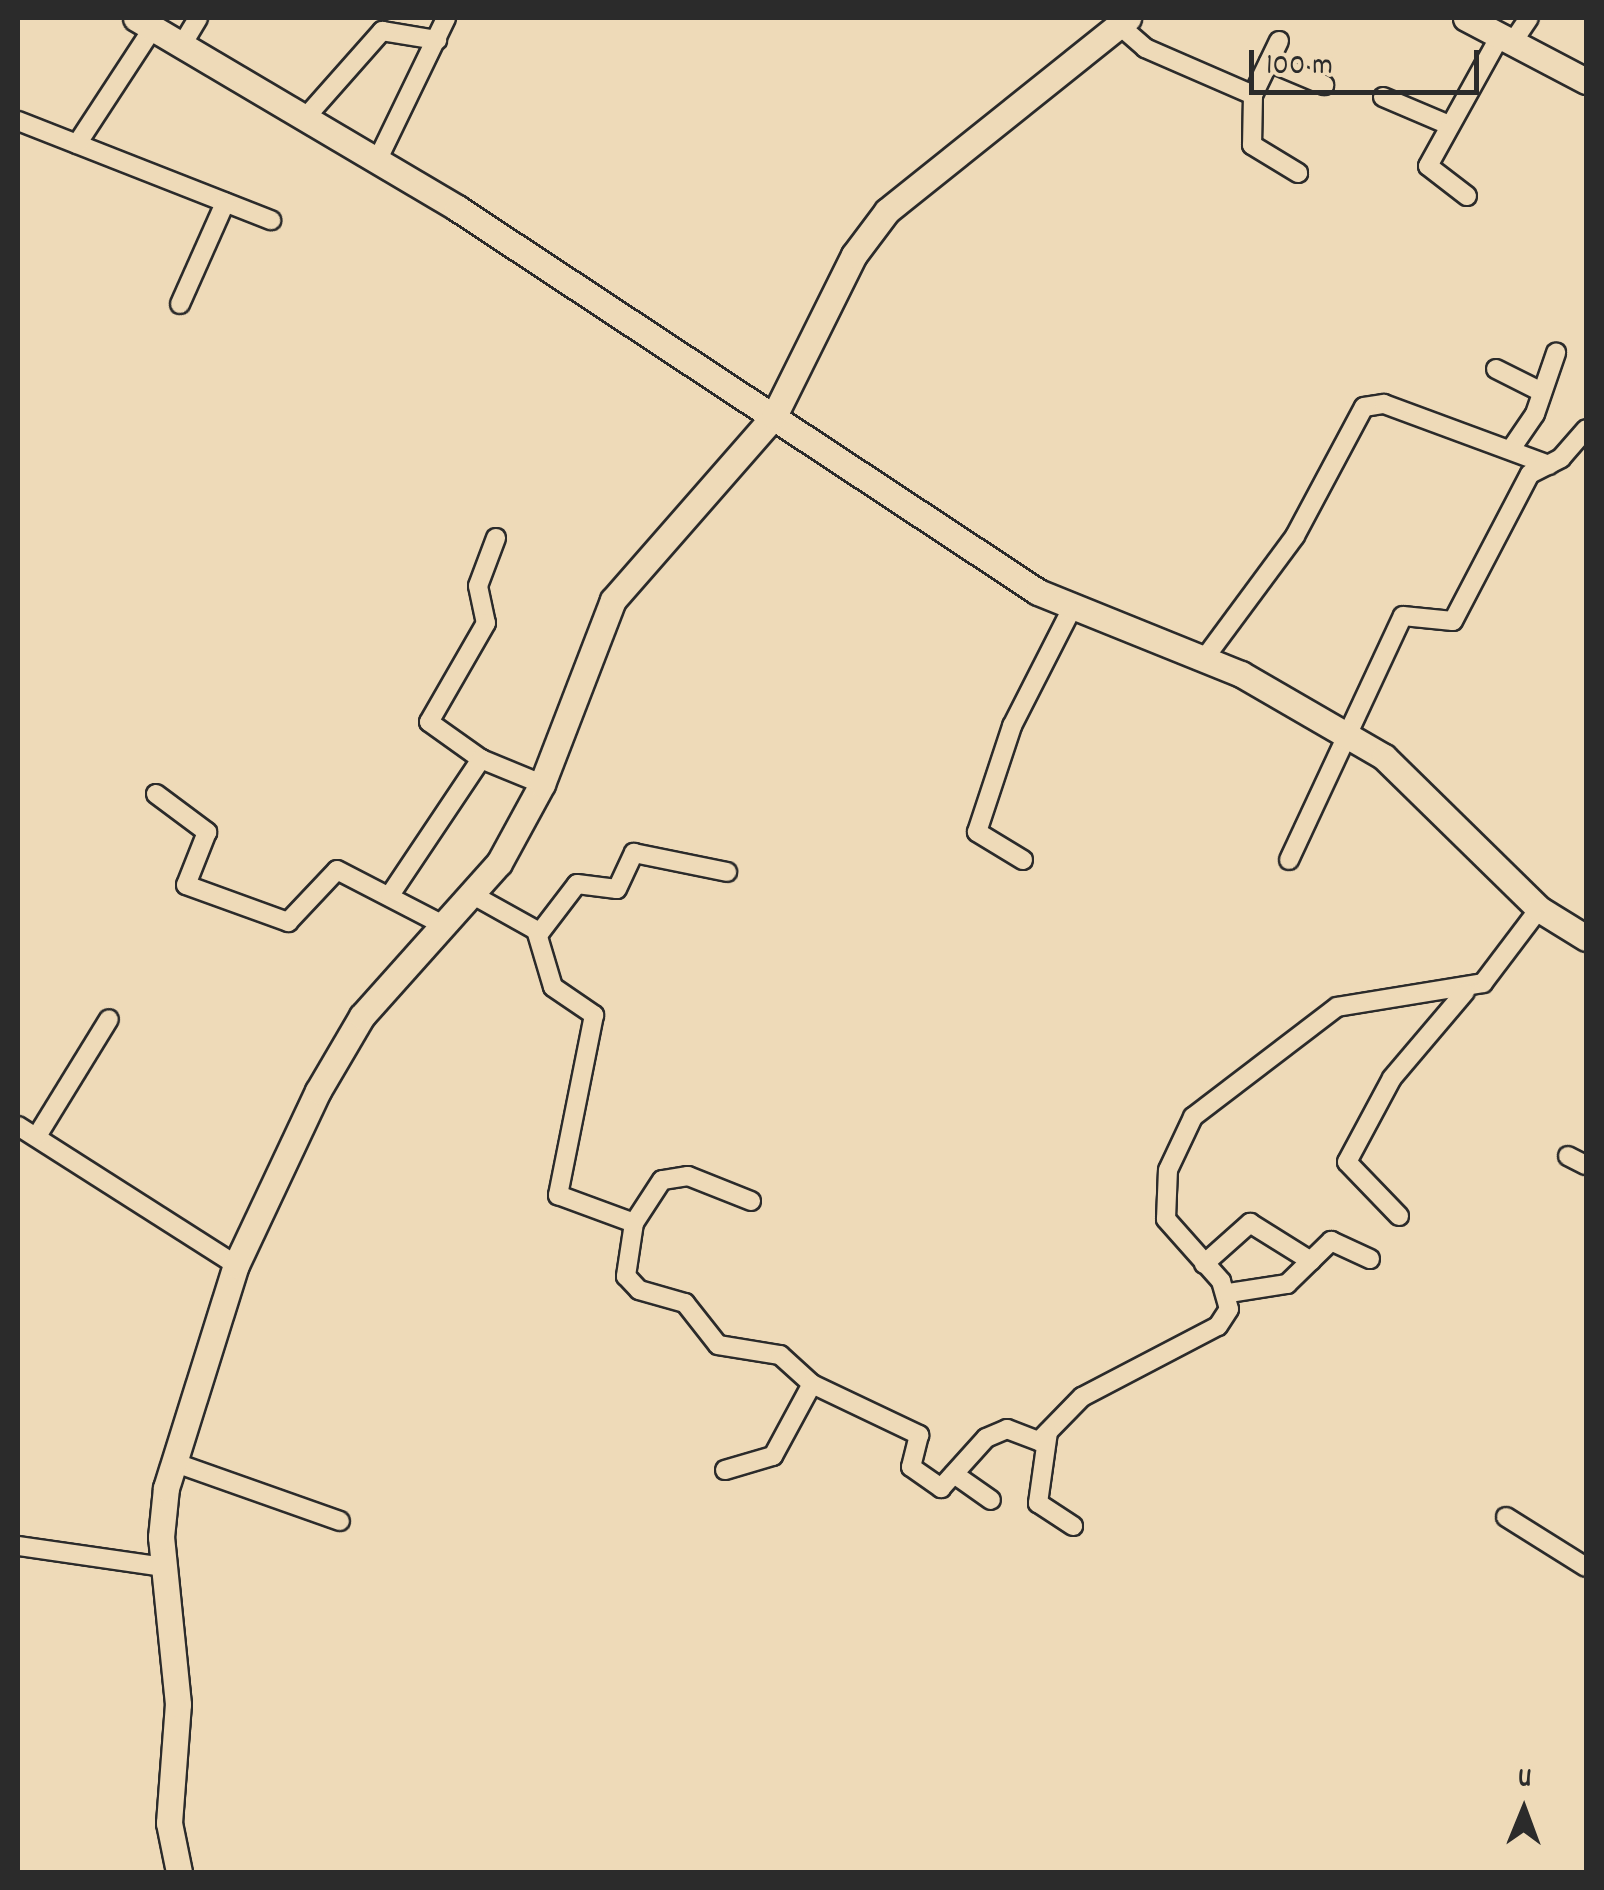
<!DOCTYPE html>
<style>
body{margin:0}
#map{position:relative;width:1604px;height:1890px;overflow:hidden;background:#eedab8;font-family:Dekko,sans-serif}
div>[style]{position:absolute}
.roads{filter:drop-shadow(2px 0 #2b2b2b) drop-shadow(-2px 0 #2b2b2b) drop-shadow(0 2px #2b2b2b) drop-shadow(0 -2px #2b2b2b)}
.street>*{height:18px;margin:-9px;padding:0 9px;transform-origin:9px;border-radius:9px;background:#eedab8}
.secondary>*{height:25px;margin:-12.5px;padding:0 12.5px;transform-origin:12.5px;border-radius:12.5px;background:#eedab8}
span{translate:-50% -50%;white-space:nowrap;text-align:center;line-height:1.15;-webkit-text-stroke:9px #eedab8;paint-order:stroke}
.frame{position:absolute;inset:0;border:20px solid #2b2b2b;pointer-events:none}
.north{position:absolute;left:1474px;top:1760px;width:100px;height:100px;-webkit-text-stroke:8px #eedab8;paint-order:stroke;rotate:1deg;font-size:28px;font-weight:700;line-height:40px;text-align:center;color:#2b2b2b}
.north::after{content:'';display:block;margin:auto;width:35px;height:45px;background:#2b2b2b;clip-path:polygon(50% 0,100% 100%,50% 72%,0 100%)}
.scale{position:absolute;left:1249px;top:50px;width:230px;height:45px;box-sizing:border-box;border:5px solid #2b2b2b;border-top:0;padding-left:12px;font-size:30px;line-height:35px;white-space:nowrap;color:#2b2b2b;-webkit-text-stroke:8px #eedab8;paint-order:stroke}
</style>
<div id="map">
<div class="roads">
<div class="street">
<div style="left:1119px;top:25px;width:35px;rotate:41deg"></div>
<div style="left:1145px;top:48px;width:118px;rotate:23.5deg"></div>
<div style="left:1253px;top:95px;width:50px;rotate:91.1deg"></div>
<div style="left:1252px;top:145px;width:54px;rotate:31.3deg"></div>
<div style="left:1512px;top:43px;width:30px;rotate:-56deg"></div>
<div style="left:182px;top:45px;width:31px;rotate:-59deg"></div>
<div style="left:1269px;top:62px;width:60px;rotate:22.7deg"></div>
<div style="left:1253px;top:95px;width:60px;rotate:-64.3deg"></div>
<div style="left:1383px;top:97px;width:72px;rotate:23deg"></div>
<div style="left:306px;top:117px;width:115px;rotate:-48.5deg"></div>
<div style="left:382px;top:31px;width:56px;rotate:9.3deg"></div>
<div style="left:18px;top:121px;width:272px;rotate:21.4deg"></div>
<div style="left:77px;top:144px;width:139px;rotate:-56.8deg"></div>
<div style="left:377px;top:161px;width:159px;rotate:-64.2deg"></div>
<div style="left:1467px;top:196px;width:49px;rotate:-142.4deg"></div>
<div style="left:1428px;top:166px;width:149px;rotate:-61deg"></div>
<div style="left:180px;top:304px;width:111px;rotate:-66deg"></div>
<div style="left:1496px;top:369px;width:51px;rotate:26.6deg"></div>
<div style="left:1511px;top:449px;width:42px;rotate:-55.6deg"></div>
<div style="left:1535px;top:414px;width:65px;rotate:-71deg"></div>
<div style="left:496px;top:538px;width:51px;rotate:110.6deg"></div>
<div style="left:478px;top:586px;width:38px;rotate:78deg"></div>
<div style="left:486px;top:623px;width:114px;rotate:119.9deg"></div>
<div style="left:429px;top:722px;width:64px;rotate:35.4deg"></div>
<div style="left:481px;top:759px;width:66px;rotate:22.3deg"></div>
<div style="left:1204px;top:659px;width:153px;rotate:-53.5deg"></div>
<div style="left:1295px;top:536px;width:146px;rotate:-61.9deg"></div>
<div style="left:1364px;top:407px;width:20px;rotate:-9deg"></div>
<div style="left:1384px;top:404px;width:176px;rotate:20.3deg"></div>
<div style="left:156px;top:794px;width:64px;rotate:36.7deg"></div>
<div style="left:207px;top:832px;width:57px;rotate:111.6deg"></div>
<div style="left:186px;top:885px;width:109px;rotate:19.9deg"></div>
<div style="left:288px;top:922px;width:71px;rotate:-46.7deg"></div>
<div style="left:337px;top:870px;width:117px;rotate:27.4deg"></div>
<div style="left:1023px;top:860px;width:54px;rotate:-148.7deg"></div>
<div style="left:977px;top:832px;width:112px;rotate:-71.7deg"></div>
<div style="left:1012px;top:726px;width:130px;rotate:-63deg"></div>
<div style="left:1289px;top:860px;width:269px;rotate:-65deg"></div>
<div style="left:1403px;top:616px;width:50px;rotate:5.7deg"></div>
<div style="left:1453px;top:621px;width:166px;rotate:-62.4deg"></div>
<div style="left:1530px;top:474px;width:35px;rotate:-27deg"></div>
<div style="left:1561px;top:458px;width:38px;rotate:-49deg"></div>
<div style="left:390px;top:895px;width:164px;rotate:-56.2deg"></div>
<div style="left:473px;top:895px;width:72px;rotate:29.1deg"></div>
<div style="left:536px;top:930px;width:59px;rotate:73.4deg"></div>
<div style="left:553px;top:987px;width:50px;rotate:34.3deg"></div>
<div style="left:594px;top:1015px;width:184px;rotate:101.3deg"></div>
<div style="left:558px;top:1195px;width:81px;rotate:20.2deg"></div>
<div style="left:538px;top:935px;width:64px;rotate:-52.6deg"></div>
<div style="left:577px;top:884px;width:40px;rotate:7.1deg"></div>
<div style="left:617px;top:889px;width:40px;rotate:-65deg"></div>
<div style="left:634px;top:853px;width:95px;rotate:11.5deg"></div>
<div style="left:18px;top:1126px;width:259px;rotate:32.5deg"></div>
<div style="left:37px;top:1136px;width:137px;rotate:-58.4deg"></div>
<div style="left:1568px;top:1156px;width:20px;rotate:27deg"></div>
<div style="left:751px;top:1201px;width:68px;rotate:-158.4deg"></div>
<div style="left:688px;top:1176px;width:26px;rotate:171deg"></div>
<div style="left:662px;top:1180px;width:51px;rotate:123.1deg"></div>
<div style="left:634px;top:1223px;width:54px;rotate:98.6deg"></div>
<div style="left:626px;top:1276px;width:19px;rotate:47deg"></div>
<div style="left:639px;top:1290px;width:48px;rotate:15.8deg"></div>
<div style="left:685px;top:1303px;width:53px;rotate:51.8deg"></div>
<div style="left:718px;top:1345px;width:63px;rotate:9.2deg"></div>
<div style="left:780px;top:1355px;width:43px;rotate:42.2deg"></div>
<div style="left:812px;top:1384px;width:119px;rotate:25.5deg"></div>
<div style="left:919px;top:1435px;width:33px;rotate:104deg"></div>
<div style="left:911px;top:1467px;width:37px;rotate:35deg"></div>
<div style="left:941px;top:1488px;width:67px;rotate:-48deg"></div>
<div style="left:986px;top:1438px;width:23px;rotate:-23deg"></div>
<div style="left:1007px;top:1429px;width:34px;rotate:21deg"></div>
<div style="left:1039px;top:1441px;width:62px;rotate:-45.7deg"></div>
<div style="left:1082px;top:1397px;width:153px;rotate:-27.6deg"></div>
<div style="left:1218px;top:1326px;width:20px;rotate:-57deg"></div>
<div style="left:1229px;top:1309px;width:29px;rotate:-106deg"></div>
<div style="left:1221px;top:1281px;width:83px;rotate:-131.6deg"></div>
<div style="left:1166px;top:1219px;width:49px;rotate:-87.7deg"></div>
<div style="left:1168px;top:1170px;width:59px;rotate:-64.7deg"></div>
<div style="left:1193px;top:1117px;width:181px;rotate:-37.4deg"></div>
<div style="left:1337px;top:1007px;width:148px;rotate:-9.3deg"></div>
<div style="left:1483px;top:983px;width:93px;rotate:-52.9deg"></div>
<div style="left:1399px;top:1216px;width:75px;rotate:-133.9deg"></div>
<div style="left:1347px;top:1162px;width:95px;rotate:-61.8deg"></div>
<div style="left:1392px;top:1078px;width:113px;rotate:-49.7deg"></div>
<div style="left:1204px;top:1264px;width:62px;rotate:-41.7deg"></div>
<div style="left:1250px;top:1223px;width:72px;rotate:31.9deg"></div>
<div style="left:1229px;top:1293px;width:59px;rotate:-8.8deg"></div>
<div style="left:1287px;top:1284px;width:62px;rotate:-44.3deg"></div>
<div style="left:1331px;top:1241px;width:43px;rotate:24.8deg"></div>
<div style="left:1048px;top:1432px;width:72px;rotate:98deg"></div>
<div style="left:1038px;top:1503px;width:42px;rotate:33.3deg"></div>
<div style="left:173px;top:1462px;width:177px;rotate:19.5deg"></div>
<div style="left:725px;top:1470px;width:50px;rotate:-16.3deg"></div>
<div style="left:773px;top:1456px;width:82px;rotate:-61.6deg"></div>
<div style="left:954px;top:1474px;width:45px;rotate:35.1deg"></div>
<div style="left:1506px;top:1517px;width:94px;rotate:32deg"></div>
<div style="left:18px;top:1546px;width:147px;rotate:8.2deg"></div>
</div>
<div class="secondary">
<div style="left:136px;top:18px;width:373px;rotate:30.6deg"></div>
<div style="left:457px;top:208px;width:696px;rotate:33.46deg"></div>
<div style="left:1038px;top:592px;width:219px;rotate:22deg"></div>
<div style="left:1241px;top:674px;width:165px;rotate:30.1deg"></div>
<div style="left:1384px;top:757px;width:217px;rotate:44.4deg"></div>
<div style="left:1539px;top:909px;width:55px;rotate:31.7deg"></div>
<div style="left:1466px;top:18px;width:136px;rotate:27.7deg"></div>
<div style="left:179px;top:1872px;width:50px;rotate:-101.5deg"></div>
<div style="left:169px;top:1823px;width:119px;rotate:-85.7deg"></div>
<div style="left:178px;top:1704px;width:168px;rotate:-95.8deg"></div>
<div style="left:161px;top:1537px;width:49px;rotate:-84.2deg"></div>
<div style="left:166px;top:1488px;width:234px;rotate:-72.6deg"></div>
<div style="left:236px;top:1265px;width:192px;rotate:-64.8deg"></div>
<div style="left:318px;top:1091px;width:87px;rotate:-59.6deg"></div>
<div style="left:362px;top:1016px;width:205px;rotate:-48.2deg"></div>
<div style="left:499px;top:863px;width:90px;rotate:-61.4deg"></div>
<div style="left:542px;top:784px;width:197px;rotate:-68.9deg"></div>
<div style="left:613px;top:600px;width:244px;rotate:-48.8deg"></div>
<div style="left:774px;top:416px;width:180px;rotate:-63.6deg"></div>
<div style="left:854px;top:255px;width:55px;rotate:-53.1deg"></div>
<div style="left:887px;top:211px;width:309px;rotate:-38.7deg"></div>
</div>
</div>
<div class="frame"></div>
<div class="north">U</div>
<div class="scale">100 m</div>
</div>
